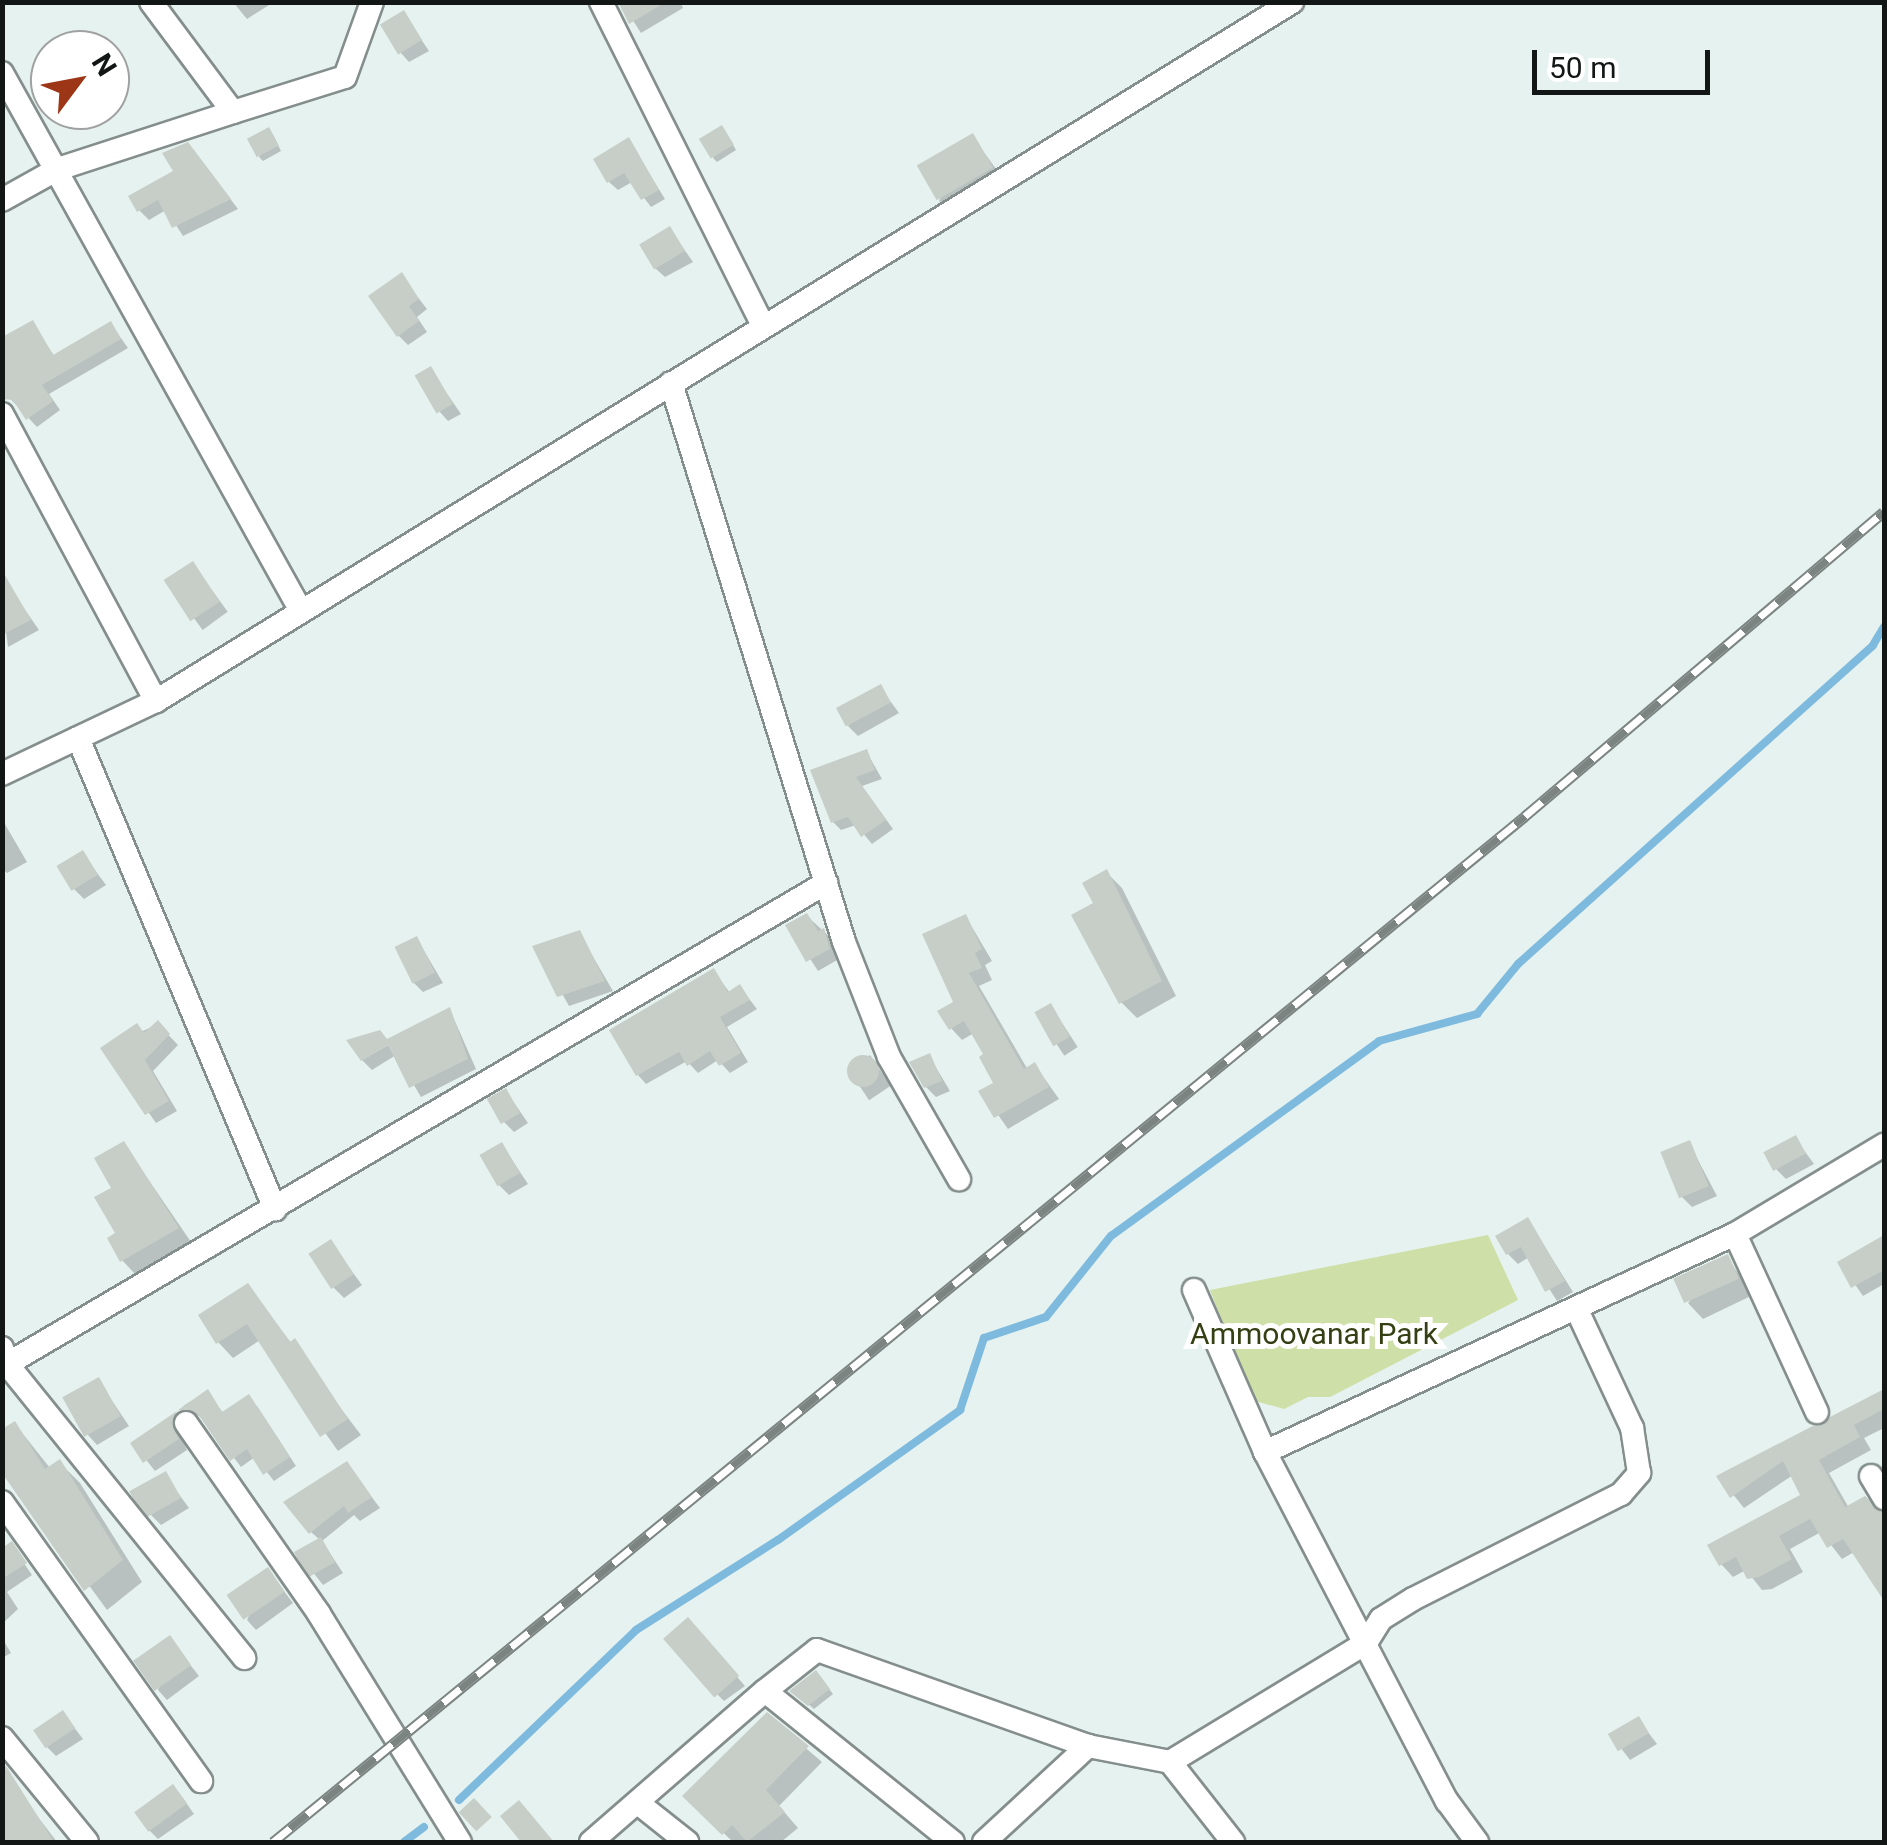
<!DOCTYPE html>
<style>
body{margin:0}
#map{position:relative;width:1887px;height:1845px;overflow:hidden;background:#e6f2ef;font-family:Roboto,sans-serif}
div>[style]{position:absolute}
.green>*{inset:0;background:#cedfa7}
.shadow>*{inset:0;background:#0003;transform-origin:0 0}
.stream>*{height:8px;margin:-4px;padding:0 4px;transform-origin:4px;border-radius:4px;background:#7dbade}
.building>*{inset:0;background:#c6cec7;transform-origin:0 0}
.round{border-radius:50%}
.roads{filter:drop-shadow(2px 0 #848e8c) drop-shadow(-2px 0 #848e8c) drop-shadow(0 2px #848e8c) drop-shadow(0 -2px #848e8c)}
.street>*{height:22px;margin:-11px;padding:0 11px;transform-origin:11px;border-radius:11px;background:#fff}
.rail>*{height:11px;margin-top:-5.5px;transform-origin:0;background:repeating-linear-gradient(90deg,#fff 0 22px,#7c8482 0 44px);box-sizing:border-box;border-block:2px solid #7c8482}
span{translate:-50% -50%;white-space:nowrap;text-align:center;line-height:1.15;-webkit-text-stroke:10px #fff;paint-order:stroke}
.park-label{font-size:30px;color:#343f13}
.frame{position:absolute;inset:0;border:5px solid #121615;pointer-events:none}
.north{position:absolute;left:30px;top:30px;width:100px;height:100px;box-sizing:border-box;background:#fff;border:2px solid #a0a2a1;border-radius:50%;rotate:58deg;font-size:28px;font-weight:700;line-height:40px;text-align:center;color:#121615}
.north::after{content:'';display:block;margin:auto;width:35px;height:45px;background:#9d3616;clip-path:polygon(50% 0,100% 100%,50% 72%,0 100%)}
.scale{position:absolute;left:1532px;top:50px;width:178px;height:45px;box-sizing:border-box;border:5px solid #121615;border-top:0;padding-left:12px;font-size:30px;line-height:35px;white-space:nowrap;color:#121615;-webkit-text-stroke:8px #fff;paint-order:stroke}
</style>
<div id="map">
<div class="green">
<div style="clip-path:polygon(1488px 1235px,1518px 1300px,1330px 1397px,1308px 1397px,1284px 1409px,1252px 1400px,1210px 1290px)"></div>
</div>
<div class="shadow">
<div style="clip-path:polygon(233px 2px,274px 2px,247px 19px)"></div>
<div style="clip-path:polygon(621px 2px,680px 2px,683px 8px,641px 33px)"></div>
<div style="clip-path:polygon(404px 14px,429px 51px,409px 62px,400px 52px)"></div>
<div style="clip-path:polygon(110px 58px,126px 85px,110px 94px)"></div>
<div style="clip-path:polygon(726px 133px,736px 150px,717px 162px,713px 158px)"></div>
<div style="clip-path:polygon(273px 135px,281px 151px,263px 161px,259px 157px)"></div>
<div style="clip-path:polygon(972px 136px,1007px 184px,955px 216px,939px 201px)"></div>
<div style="clip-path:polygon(629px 141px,665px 199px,651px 207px,632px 182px,618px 190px,609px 182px)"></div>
<div style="clip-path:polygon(197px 155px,238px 209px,183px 236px,166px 210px,149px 220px,139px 210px)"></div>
<div style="clip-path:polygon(670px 229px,693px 262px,665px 277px,655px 268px)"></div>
<div style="clip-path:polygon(401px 276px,427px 309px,417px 317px,427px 332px,408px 345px,398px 335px)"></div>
<div style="clip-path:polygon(32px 323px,55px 357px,111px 324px,128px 348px,49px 394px,60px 410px,37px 427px,2px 390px)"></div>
<div style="clip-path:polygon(430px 369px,461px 414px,448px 421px,439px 411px)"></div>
<div style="left:193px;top:564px;width:59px;height:31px;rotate:54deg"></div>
<div style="clip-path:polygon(14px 594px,39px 630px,8px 647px,2px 600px)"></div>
<div style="clip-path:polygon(880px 687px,899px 713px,858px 736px,848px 726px)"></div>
<div style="clip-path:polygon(866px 751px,882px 779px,862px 786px,893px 829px,872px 844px,856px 825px,841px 830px,833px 822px)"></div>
<div style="clip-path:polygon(2px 819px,27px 862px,7px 873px,2px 868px)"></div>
<div style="clip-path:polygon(83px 854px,106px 885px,84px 899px,74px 889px)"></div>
<div style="clip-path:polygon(1106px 872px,1122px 888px,1176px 996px,1137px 1018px,1121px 1002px,1096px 904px)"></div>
<div style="clip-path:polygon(807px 916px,833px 940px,839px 959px,818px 971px,789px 926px)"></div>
<div style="clip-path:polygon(966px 917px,992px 961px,985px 965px,992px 980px,979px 986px,1028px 1070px,1035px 1065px,1059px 1099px,1008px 1129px,982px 1092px,997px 1084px,987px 1055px,974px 1033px,962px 1040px,951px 1028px)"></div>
<div style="clip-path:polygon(579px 933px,613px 991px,569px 1006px,536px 947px)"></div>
<div style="clip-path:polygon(417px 939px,443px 983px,423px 992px,413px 982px)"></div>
<div style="clip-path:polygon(714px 971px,730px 993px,740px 987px,757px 1009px,727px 1027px,748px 1062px,730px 1073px,718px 1060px,698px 1073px,687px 1061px,646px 1084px,638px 1075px)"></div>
<div style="left:1051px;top:1006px;width:49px;height:16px;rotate:57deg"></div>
<div style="clip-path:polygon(450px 1010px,476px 1069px,421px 1097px,396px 1055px,372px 1070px,362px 1060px)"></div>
<div style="clip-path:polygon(158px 1024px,178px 1045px,153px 1071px,177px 1111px,156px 1123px,104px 1049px)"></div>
<div style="left:870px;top:1055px;width:37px;height:26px;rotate:56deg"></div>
<div style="clip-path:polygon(929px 1056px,950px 1091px,936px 1097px,926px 1087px)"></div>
<div style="clip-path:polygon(506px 1091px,528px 1123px,514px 1132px,504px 1122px)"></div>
<div style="clip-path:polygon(1795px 1138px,1814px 1164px,1786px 1179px,1776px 1169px)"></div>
<div style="clip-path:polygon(1689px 1143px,1717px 1196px,1692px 1207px,1682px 1197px)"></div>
<div style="clip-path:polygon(124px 1144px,191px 1242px,135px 1274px,122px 1260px,114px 1189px)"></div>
<div style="clip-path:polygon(502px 1145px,528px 1184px,509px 1195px,499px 1185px)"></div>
<div style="clip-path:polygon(1528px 1220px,1573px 1292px,1557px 1301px,1529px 1257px,1518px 1264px,1508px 1254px)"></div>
<div style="clip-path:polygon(1884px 1238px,1884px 1284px,1863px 1296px,1840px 1263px)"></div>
<div style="clip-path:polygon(331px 1243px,362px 1285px,344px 1298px,334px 1288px)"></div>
<div style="clip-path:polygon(1727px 1257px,1753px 1295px,1703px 1319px,1688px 1303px)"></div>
<div style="clip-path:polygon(248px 1286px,361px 1435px,338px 1451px,260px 1340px,233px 1358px,218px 1342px)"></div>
<div style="clip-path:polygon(98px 1380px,129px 1426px,97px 1445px,88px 1435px)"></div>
<div style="clip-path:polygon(1884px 1391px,1884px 1428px,1864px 1438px,1871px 1450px,1829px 1473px,1849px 1508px,1865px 1499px,1884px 1514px,1884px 1597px,1854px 1552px,1842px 1559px,1821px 1532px,1790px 1549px,1803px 1572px,1772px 1589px,1762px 1590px,1746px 1570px,1733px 1577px,1721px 1564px,1803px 1496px,1793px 1475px,1744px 1508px,1719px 1477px)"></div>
<div style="clip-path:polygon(207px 1392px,224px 1414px,257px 1406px,296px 1466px,274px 1481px,255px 1457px,241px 1467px,205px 1420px,183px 1406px)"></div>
<div style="clip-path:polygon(176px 1415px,185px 1423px,180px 1435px,187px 1450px,155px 1471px,133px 1443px)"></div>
<div style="clip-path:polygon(15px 1424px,50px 1468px,59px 1462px,80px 1483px,142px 1582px,107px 1610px,2px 1466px)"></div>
<div style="clip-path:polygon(347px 1464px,380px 1508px,360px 1521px,354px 1515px,322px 1541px,343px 1573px,323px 1585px,298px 1553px,320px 1540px,311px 1532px)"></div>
<div style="clip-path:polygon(165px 1475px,189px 1508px,161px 1525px,151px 1515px)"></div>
<div style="clip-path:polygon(2px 1551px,19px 1556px,32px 1575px,7px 1592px,18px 1609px,2px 1624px)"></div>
<div style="clip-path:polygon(268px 1570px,293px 1603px,256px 1630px,247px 1620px)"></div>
<div style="clip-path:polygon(696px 1629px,745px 1686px,724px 1701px,715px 1692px)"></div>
<div style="clip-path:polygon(2px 1638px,11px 1653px,2px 1658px)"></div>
<div style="clip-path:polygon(170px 1639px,199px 1676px,167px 1700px,158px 1690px)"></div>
<div style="clip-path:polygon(820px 1677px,833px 1694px,814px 1709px,793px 1691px)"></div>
<div style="clip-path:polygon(63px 1713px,83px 1739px,56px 1756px,46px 1746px)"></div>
<div style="clip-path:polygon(767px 1715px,822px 1762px,779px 1806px,798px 1828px,781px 1842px,733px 1842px,685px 1796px)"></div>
<div style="clip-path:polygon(1638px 1719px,1657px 1744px,1630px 1760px,1611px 1735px)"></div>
<div style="clip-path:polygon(2px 1770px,57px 1842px,2px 1842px)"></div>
<div style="clip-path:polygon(182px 1797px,194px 1814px,158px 1839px,149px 1830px)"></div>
</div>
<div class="stream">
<div style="left:459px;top:1800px;width:245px;rotate:-43.8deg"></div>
<div style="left:636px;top:1630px;width:168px;rotate:-32.4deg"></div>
<div style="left:778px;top:1540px;width:224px;rotate:-35.5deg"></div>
<div style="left:960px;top:1410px;width:76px;rotate:-71.6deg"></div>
<div style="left:984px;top:1338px;width:65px;rotate:-18.7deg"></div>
<div style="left:1046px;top:1317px;width:104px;rotate:-51.3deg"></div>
<div style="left:1111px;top:1236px;width:331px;rotate:-36deg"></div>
<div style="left:1379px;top:1041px;width:102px;rotate:-15.4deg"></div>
<div style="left:1477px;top:1014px;width:65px;rotate:-50.6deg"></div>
<div style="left:1518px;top:964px;width:477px;rotate:-41.9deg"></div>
<div style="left:1873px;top:645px;width:21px;rotate:-59deg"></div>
<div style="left:404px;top:1842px;width:25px;rotate:-37deg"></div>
</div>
<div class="building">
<div style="clip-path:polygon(618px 2px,666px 2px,629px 24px)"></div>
<div style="left:404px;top:10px;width:35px;height:28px;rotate:59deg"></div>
<div style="left:722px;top:125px;width:23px;height:27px;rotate:59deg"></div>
<div style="left:269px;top:127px;width:21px;height:25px;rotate:62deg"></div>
<div style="left:973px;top:133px;width:40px;height:65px;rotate:60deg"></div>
<div style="clip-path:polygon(629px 137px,659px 190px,641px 200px,624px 173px,607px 183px,593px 159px)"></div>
<div style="clip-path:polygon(188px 142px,231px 199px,172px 228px,158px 200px,137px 212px,128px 196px,173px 171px,162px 153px)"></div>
<div style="left:670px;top:226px;width:29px;height:36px;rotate:59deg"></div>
<div style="clip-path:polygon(402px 272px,419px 299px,409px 306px,419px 321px,397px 337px,368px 296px)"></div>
<div style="clip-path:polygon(33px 320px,53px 355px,111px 321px,121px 339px,42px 385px,53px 401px,26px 420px,13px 400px,2px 399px,2px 337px)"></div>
<div style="left:431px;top:366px;width:44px;height:19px;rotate:60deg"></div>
<div style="left:193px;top:561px;width:49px;height:35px;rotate:57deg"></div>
<div style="clip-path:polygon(2px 570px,31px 620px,2px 635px)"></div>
<div style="left:881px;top:684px;width:21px;height:51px;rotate:62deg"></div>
<div style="clip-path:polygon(867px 749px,875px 770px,856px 777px,886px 820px,861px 837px,848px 817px,831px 823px,810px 770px)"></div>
<div style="left:83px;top:850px;width:29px;height:31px;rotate:59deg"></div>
<div style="clip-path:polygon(1107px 869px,1162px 981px,1119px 1004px,1071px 915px,1093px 903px,1082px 883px)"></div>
<div style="clip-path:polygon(807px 913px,818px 931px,824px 928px,830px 949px,806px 962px,785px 925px)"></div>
<div style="clip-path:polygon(966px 914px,982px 949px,975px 953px,982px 968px,969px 973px,1024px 1069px,1035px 1062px,1049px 1087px,994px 1118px,978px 1091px,993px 1083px,979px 1057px,983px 1054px,964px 1021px,949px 1030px,937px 1011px,953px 1002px,922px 934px)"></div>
<div style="clip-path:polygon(580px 930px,605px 981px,557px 997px,532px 946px)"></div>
<div style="left:417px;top:936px;width:41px;height:25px;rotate:64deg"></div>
<div style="clip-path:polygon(714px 968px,728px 992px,740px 984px,750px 1000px,720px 1017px,741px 1053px,719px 1066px,710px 1051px,687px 1066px,679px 1052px,636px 1076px,609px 1030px)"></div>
<div style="left:1051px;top:1003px;width:39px;height:19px;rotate:61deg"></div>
<div style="clip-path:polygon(450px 1007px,468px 1059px,409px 1088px,388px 1045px,361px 1061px,346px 1040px,380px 1030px,387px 1039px)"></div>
<div style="clip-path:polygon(158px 1020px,170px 1034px,145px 1060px,169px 1101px,145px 1115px,100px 1048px,137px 1023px,144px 1033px)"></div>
<div style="clip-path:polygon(930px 1053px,942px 1081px,924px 1088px,909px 1062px)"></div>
<div class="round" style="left:847px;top:1055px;width:32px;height:32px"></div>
<div style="left:506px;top:1088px;width:29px;height:22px;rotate:61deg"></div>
<div style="left:1796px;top:1135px;width:21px;height:37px;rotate:62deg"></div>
<div style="left:1690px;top:1140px;width:50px;height:32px;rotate:68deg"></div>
<div style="clip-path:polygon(124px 1141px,179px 1228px,120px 1262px,107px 1238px,115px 1233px,94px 1197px,111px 1188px,94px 1158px)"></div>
<div style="left:502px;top:1142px;width:36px;height:26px;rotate:60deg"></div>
<div style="clip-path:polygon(1528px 1217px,1565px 1281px,1545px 1292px,1521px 1247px,1506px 1255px,1495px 1236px)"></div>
<div style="clip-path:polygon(1884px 1235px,1884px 1270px,1851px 1288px,1837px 1262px)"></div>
<div style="left:331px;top:1239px;width:42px;height:27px;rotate:57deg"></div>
<div style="left:1728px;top:1254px;width:27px;height:60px;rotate:66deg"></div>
<div style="clip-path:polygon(248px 1283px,290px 1342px,295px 1338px,348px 1419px,320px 1437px,247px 1324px,216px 1344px,198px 1315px)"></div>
<div style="left:99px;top:1377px;width:45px;height:42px;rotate:61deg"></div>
<div style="clip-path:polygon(208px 1389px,222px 1412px,249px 1394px,290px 1457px,263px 1475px,247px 1449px,230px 1461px,198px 1414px,178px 1410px)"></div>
<div style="clip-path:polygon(1884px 1389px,1884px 1409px,1854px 1425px,1860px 1437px,1819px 1460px,1845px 1507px,1865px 1496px,1884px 1513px,1884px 1601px,1843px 1539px,1827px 1548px,1810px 1519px,1779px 1536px,1792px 1559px,1759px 1577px,1747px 1579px,1736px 1557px,1719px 1566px,1707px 1545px,1800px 1495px,1783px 1461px,1730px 1498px,1716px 1476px)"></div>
<div style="clip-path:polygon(177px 1411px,171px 1423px,179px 1439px,143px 1463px,130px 1443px)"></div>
<div style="clip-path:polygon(15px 1421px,45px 1469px,60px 1459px,123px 1560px,84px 1591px,2px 1473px,2px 1429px)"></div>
<div style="clip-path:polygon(347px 1461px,372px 1497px,348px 1513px,344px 1506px,309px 1534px,283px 1502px)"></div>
<div style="left:166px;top:1471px;width:31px;height:42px;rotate:61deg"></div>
<div style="left:321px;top:1537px;width:29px;height:31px;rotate:61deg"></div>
<div style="clip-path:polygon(12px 1541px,27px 1563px,2px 1579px,2px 1548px)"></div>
<div style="left:268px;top:1567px;width:30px;height:50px;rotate:56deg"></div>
<div style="left:688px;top:1617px;width:78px;height:33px;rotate:49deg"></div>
<div style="left:170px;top:1635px;width:37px;height:45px;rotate:55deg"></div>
<div style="clip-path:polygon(816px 1670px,830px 1689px,808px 1706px,789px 1691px)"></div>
<div style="left:63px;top:1710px;width:22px;height:36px;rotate:56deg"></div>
<div style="clip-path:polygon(767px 1712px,809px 1746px,766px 1790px,785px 1812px,747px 1842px,732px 1825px,722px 1835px,682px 1796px)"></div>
<div style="left:1639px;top:1716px;width:20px;height:36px;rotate:60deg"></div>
<div style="clip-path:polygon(2px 1762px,8px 1769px,54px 1842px,2px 1842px)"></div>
<div style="left:173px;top:1784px;width:24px;height:48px;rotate:54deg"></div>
<div style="left:474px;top:1798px;width:26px;height:21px;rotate:47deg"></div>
<div style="clip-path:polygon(519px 1800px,554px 1842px,521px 1842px,500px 1816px)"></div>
</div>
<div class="roads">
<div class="street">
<div style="left:601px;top:2px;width:362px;rotate:63.4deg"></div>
<div style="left:2px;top:73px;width:616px;rotate:60.94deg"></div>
<div style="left:233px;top:112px;width:117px;rotate:-17.4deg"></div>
<div style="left:345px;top:77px;width:80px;rotate:-70.2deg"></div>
<div style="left:2px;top:200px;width:64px;rotate:-29deg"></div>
<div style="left:58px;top:169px;width:184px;rotate:-18deg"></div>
<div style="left:233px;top:112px;width:137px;rotate:-126.7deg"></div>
<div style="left:671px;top:383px;width:585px;rotate:72.8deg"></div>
<div style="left:844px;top:942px;width:123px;rotate:68.6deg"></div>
<div style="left:889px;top:1057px;width:141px;rotate:60.2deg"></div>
<div style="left:2px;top:414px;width:326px;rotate:61.8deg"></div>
<div style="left:78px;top:738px;width:511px;rotate:67.3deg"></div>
<div style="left:2px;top:774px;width:170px;rotate:-25.4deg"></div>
<div style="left:156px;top:701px;width:1334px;rotate:-31.6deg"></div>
<div style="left:1735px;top:1234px;width:196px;rotate:65.3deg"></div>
<div style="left:1194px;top:1290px;width:177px;rotate:66.3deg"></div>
<div style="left:1265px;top:1452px;width:394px;rotate:62.5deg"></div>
<div style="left:1447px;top:1801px;width:51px;rotate:53.8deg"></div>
<div style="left:2px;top:1348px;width:17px;rotate:73deg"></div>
<div style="left:7px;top:1364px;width:378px;rotate:51.1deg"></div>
<div style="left:2px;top:1367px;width:956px;rotate:-30.43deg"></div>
<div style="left:186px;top:1423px;width:233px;rotate:55.1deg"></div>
<div style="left:319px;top:1614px;width:268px;rotate:58.3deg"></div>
<div style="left:1265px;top:1452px;width:518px;rotate:-24.88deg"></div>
<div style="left:1735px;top:1234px;width:174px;rotate:-30.9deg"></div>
<div style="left:1871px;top:1476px;width:26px;rotate:59deg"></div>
<div style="left:2px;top:1502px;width:343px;rotate:54.5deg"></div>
<div style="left:765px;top:1691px;width:66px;rotate:-38.3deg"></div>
<div style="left:817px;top:1650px;width:288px;rotate:19.5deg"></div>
<div style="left:2px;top:1738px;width:134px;rotate:50.7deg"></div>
<div style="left:1170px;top:1762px;width:102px;rotate:51.8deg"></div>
<div style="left:638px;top:1803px;width:63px;rotate:38.5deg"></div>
<div style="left:591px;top:1842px;width:230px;rotate:-41deg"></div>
<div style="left:765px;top:1691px;width:241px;rotate:38.8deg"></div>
<div style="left:984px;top:1842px;width:142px;rotate:-42.7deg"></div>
<div style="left:1088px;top:1746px;width:84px;rotate:11deg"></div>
<div style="left:1170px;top:1762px;width:229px;rotate:-31.3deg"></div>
<div style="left:1366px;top:1643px;width:28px;rotate:-58deg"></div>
<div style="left:1381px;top:1619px;width:38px;rotate:-32deg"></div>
<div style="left:1413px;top:1599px;width:233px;rotate:-26.8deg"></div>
<div style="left:1621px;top:1494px;width:28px;rotate:-49deg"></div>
<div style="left:1639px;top:1473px;width:46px;rotate:-98.8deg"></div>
<div style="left:1632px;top:1428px;width:132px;rotate:-115deg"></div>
</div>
</div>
<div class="rail">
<div style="left:273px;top:1842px;width:1619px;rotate:-39.33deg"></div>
<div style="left:1525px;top:816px;width:470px;rotate:-40.3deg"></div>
</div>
<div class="park-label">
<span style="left:1314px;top:1334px">Ammoovanar Park</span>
</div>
<div class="frame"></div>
<div class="north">N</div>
<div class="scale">50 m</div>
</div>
